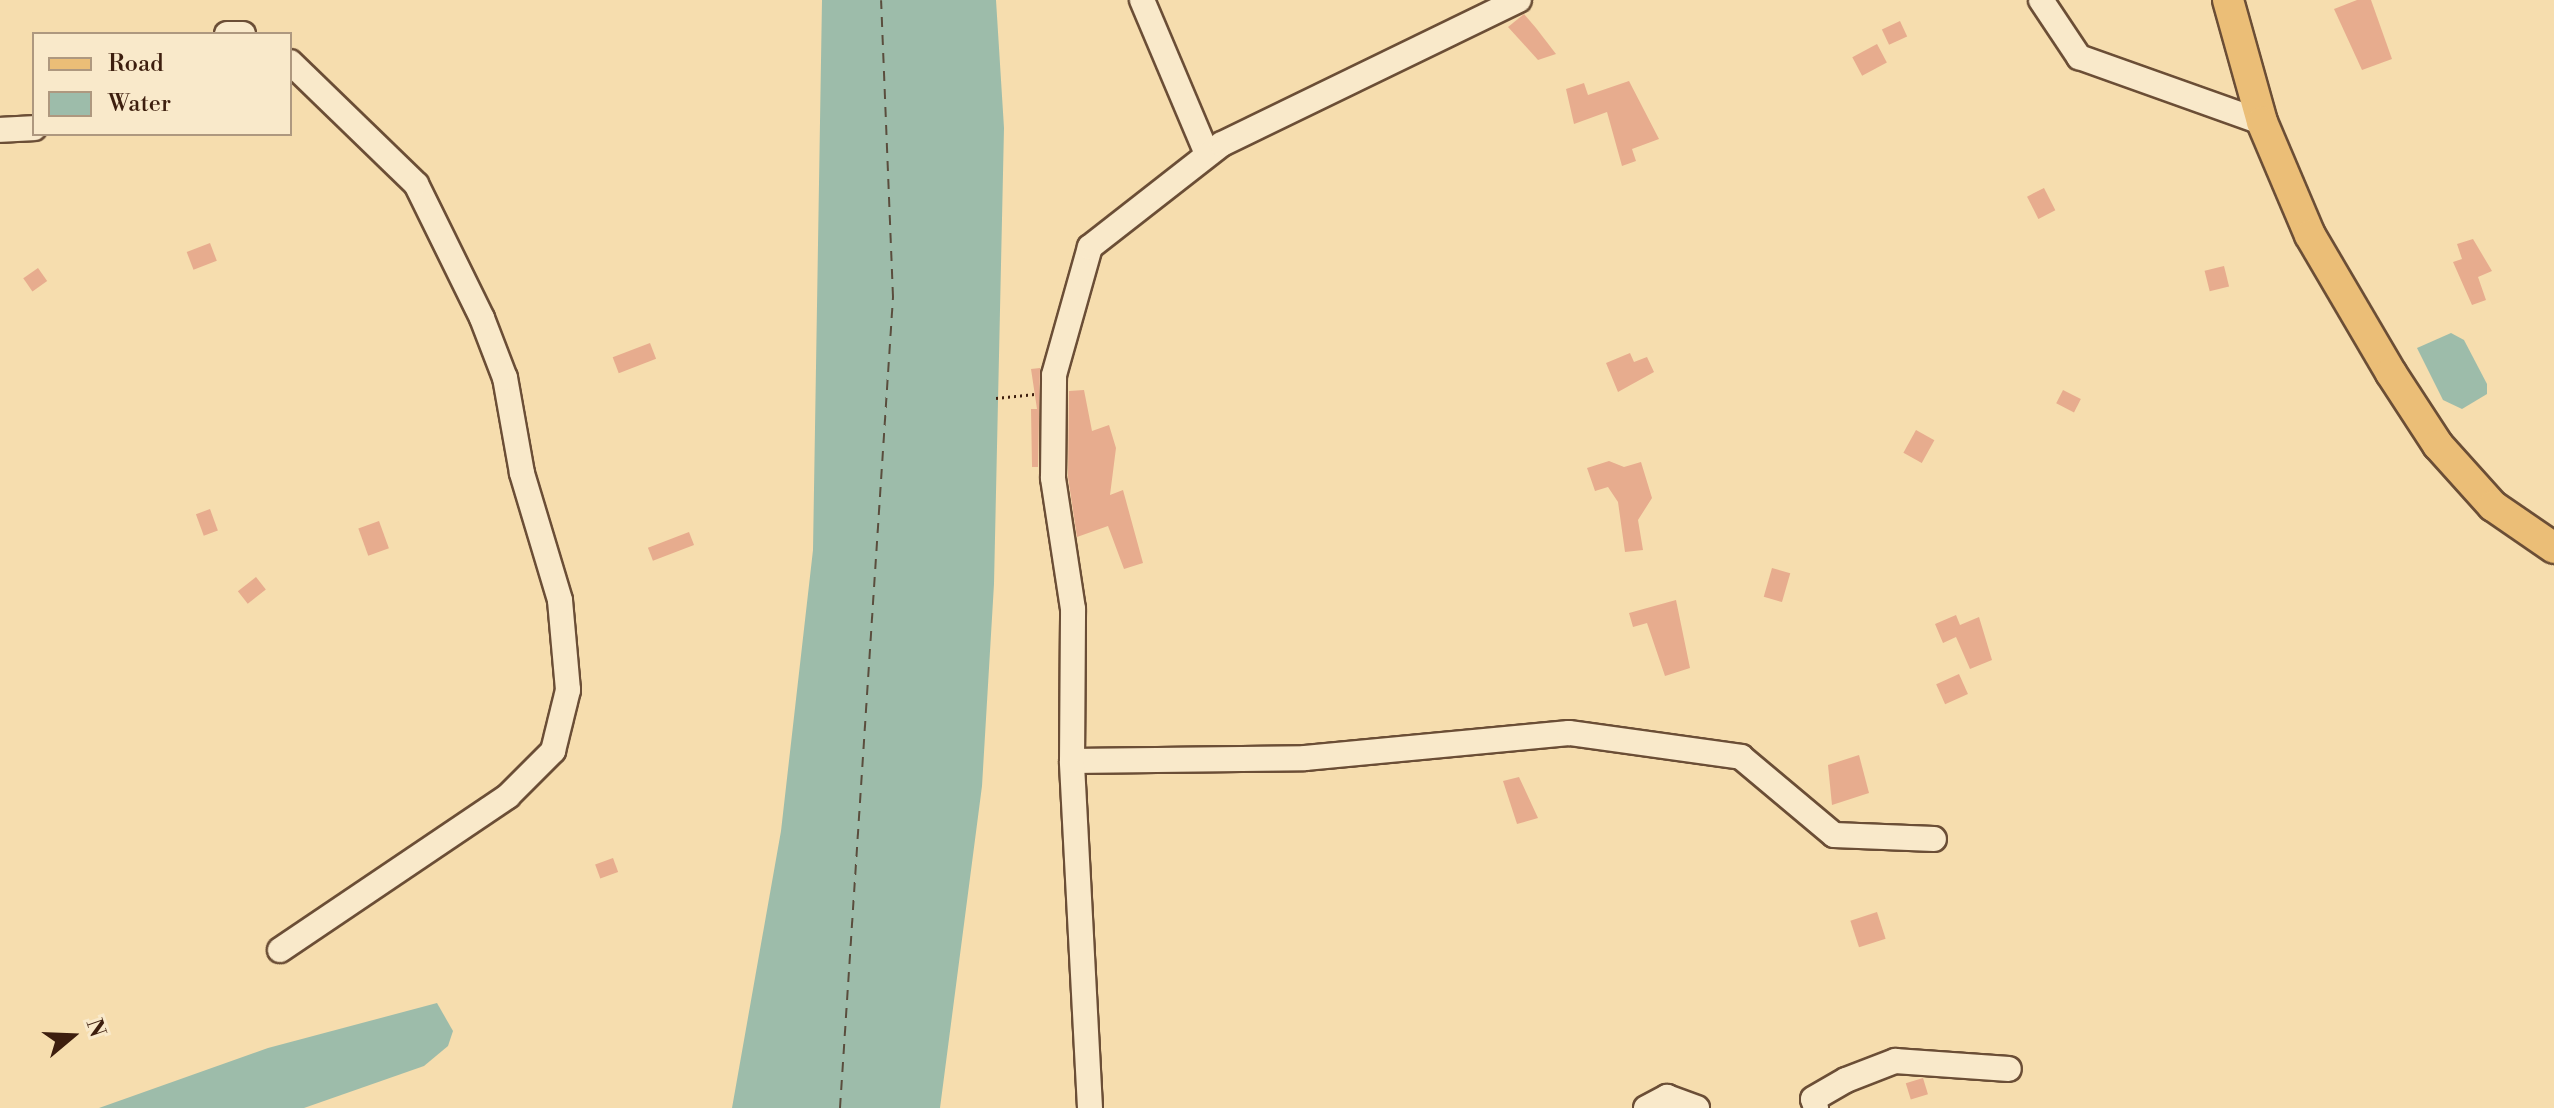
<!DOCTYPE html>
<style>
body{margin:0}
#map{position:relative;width:2554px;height:1108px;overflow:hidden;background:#f6ddae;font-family:"Libre Bodoni",serif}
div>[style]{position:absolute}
.water>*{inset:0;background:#9dbcaa}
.ferry>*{height:2px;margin-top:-1px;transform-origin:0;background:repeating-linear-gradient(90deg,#5a4d3d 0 10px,transparent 0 18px)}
.building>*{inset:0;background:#e7ac8e;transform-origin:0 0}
.path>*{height:3px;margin-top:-1.5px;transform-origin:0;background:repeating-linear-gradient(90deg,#3d1e0e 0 2px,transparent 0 6px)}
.roads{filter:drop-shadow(2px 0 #6b4e36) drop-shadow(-2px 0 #6b4e36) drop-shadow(0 2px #6b4e36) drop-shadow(0 -2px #6b4e36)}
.minor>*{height:24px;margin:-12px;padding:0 12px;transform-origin:12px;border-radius:12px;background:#f9e9ca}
.major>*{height:30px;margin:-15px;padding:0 15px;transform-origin:15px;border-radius:15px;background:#ebbe77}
span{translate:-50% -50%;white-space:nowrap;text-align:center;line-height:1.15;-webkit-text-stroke:7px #f9e9ca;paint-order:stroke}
.legend{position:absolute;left:32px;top:32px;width:260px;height:104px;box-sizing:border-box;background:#f9e9ca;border:2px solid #ae987f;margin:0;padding:10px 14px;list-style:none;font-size:24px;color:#3d1e0e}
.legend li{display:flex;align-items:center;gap:16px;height:40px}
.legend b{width:40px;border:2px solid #ae987f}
.north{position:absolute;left:32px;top:996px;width:80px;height:80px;-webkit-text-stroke:6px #f9e9ca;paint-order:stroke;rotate:71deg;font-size:22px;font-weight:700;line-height:32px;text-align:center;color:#3d1e0e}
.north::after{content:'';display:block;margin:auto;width:28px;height:36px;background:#3d1e0e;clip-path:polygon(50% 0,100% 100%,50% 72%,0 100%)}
</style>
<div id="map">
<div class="water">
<div style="clip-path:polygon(822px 0,996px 0,1004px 128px,994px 584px,982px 786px,940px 1108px,732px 1108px,781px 831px,813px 550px)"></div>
<div style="clip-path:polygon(2451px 333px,2464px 340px,2487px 384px,2487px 394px,2462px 409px,2443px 400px,2417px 348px)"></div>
<div style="clip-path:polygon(437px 1003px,453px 1031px,448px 1046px,424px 1066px,304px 1108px,99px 1108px,268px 1048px)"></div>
</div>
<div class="ferry">
<div style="left:840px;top:1108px;width:813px;rotate:-86.26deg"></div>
<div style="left:893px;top:297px;width:297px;rotate:-92.3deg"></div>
</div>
<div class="building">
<div style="clip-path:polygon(2357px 0,2371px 0,2392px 59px,2362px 70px,2334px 9px)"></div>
<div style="clip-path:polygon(1524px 14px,1536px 28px,1556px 54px,1538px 60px,1508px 27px)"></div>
<div style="left:1900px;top:21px;width:17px;height:20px;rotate:65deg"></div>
<div style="left:1877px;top:44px;width:21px;height:28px;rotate:62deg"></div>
<div style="clip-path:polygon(1629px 81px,1659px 139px,1632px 149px,1636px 161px,1622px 166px,1607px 112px,1574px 124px,1566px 89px,1584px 83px,1588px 95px)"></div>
<div style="left:2044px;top:188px;width:25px;height:19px;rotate:63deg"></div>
<div style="clip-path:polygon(2473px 239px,2492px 271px,2478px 277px,2486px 300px,2472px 305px,2453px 262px,2462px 259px,2457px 244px)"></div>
<div style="left:210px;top:243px;width:19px;height:25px;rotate:69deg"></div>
<div style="left:2224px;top:266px;width:21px;height:20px;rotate:76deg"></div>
<div style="left:38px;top:268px;width:16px;height:18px;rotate:55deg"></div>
<div style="left:650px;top:343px;width:17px;height:40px;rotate:69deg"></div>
<div style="clip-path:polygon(1630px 353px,1634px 362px,1647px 357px,1654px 372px,1618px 392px,1606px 363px)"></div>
<div style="clip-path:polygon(1040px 368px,1038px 467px,1032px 467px,1031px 409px,1037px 409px,1031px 369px)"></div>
<div style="clip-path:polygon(1084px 390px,1092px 431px,1109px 425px,1116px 448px,1110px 495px,1123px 490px,1143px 563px,1124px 569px,1108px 526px,1077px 537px,1068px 477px,1069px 391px)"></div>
<div style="left:2063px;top:390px;width:20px;height:15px;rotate:27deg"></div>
<div style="left:1916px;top:430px;width:21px;height:26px;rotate:29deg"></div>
<div style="clip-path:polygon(1609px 461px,1624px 467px,1641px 462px,1652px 498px,1638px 520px,1643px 550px,1625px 552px,1618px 502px,1608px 487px,1595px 491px,1587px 468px)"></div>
<div style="left:210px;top:509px;width:23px;height:15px;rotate:70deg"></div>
<div style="left:379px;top:521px;width:29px;height:22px;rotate:70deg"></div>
<div style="left:689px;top:532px;width:14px;height:44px;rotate:69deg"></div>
<div style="left:1772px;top:568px;width:19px;height:30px;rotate:16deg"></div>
<div style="left:256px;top:577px;width:16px;height:23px;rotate:52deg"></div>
<div style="clip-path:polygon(1676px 600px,1690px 668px,1665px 676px,1647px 623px,1633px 627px,1629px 613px)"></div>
<div style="clip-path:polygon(1956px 615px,1960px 625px,1979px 617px,1992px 660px,1970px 669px,1956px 637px,1943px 643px,1935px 624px)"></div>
<div style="left:1959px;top:674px;width:22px;height:25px;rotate:66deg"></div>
<div style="clip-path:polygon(1859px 755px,1869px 793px,1832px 805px,1828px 765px)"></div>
<div style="clip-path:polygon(1519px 777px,1538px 818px,1517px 824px,1503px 781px)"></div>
<div style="left:613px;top:858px;width:15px;height:19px;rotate:70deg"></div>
<div style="left:1877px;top:912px;width:28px;height:28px;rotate:72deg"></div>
<div style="left:1923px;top:1078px;width:17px;height:18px;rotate:73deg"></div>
</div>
<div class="path">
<div style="left:996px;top:398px;width:39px;rotate:-6deg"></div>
</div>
<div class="roads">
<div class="minor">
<div style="left:1142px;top:0;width:167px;rotate:67.1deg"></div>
<div style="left:2041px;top:0;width:69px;rotate:56.3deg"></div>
<div style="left:2079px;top:57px;width:194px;rotate:19.6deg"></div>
<div style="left:227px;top:34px;width:16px"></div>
<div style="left:0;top:130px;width:34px;rotate:-3deg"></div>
<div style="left:1072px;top:761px;width:233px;rotate:-0.7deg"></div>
<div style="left:1305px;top:758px;width:265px;rotate:-5.4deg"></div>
<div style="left:1569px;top:733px;width:174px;rotate:7.9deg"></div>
<div style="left:1741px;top:757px;width:121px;rotate:40deg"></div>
<div style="left:1834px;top:835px;width:100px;rotate:2.3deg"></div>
<div style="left:280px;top:950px;width:275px;rotate:-34deg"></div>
<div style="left:508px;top:796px;width:64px;rotate:-45deg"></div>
<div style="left:553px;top:751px;width:63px;rotate:-76.2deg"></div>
<div style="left:568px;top:690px;width:90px;rotate:-95.1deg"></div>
<div style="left:560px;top:600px;width:133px;rotate:-106.7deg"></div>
<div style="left:522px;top:473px;width:97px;rotate:-100.1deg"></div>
<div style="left:505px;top:378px;width:64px;rotate:-111deg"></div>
<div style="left:482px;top:318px;width:149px;rotate:-116.2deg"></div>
<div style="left:416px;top:184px;width:175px;rotate:-135.9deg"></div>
<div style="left:1090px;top:1108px;width:347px;rotate:-93deg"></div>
<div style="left:1072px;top:761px;width:152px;rotate:-89.6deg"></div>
<div style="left:1073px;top:609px;width:133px;rotate:-98.7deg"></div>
<div style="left:1053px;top:478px;width:103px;rotate:-89.4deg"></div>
<div style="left:1054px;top:375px;width:133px;rotate:-74.3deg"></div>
<div style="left:1090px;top:247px;width:167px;rotate:-38deg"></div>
<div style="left:1222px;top:144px;width:330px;rotate:-25.9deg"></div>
<div style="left:1646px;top:1108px;width:24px;rotate:-28deg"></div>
<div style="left:1667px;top:1097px;width:32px;rotate:20deg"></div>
<div style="left:1816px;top:1108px;width:9px;rotate:-108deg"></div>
<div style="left:1813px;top:1099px;width:38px;rotate:-30deg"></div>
<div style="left:1846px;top:1080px;width:53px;rotate:-21.2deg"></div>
<div style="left:1895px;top:1061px;width:114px;rotate:4deg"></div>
</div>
<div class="major">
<div style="left:2228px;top:0;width:127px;rotate:74.4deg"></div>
<div style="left:2262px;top:122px;width:123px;rotate:67deg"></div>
<div style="left:2310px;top:235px;width:160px;rotate:59.6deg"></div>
<div style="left:2391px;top:373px;width:86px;rotate:56.9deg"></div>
<div style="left:2438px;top:445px;width:82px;rotate:48deg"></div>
<div style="left:2493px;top:506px;width:74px;rotate:34.5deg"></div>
</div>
</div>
<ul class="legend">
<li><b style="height:10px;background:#ebbe77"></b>Road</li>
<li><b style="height:22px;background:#9dbcaa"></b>Water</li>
</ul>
<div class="north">N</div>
</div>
